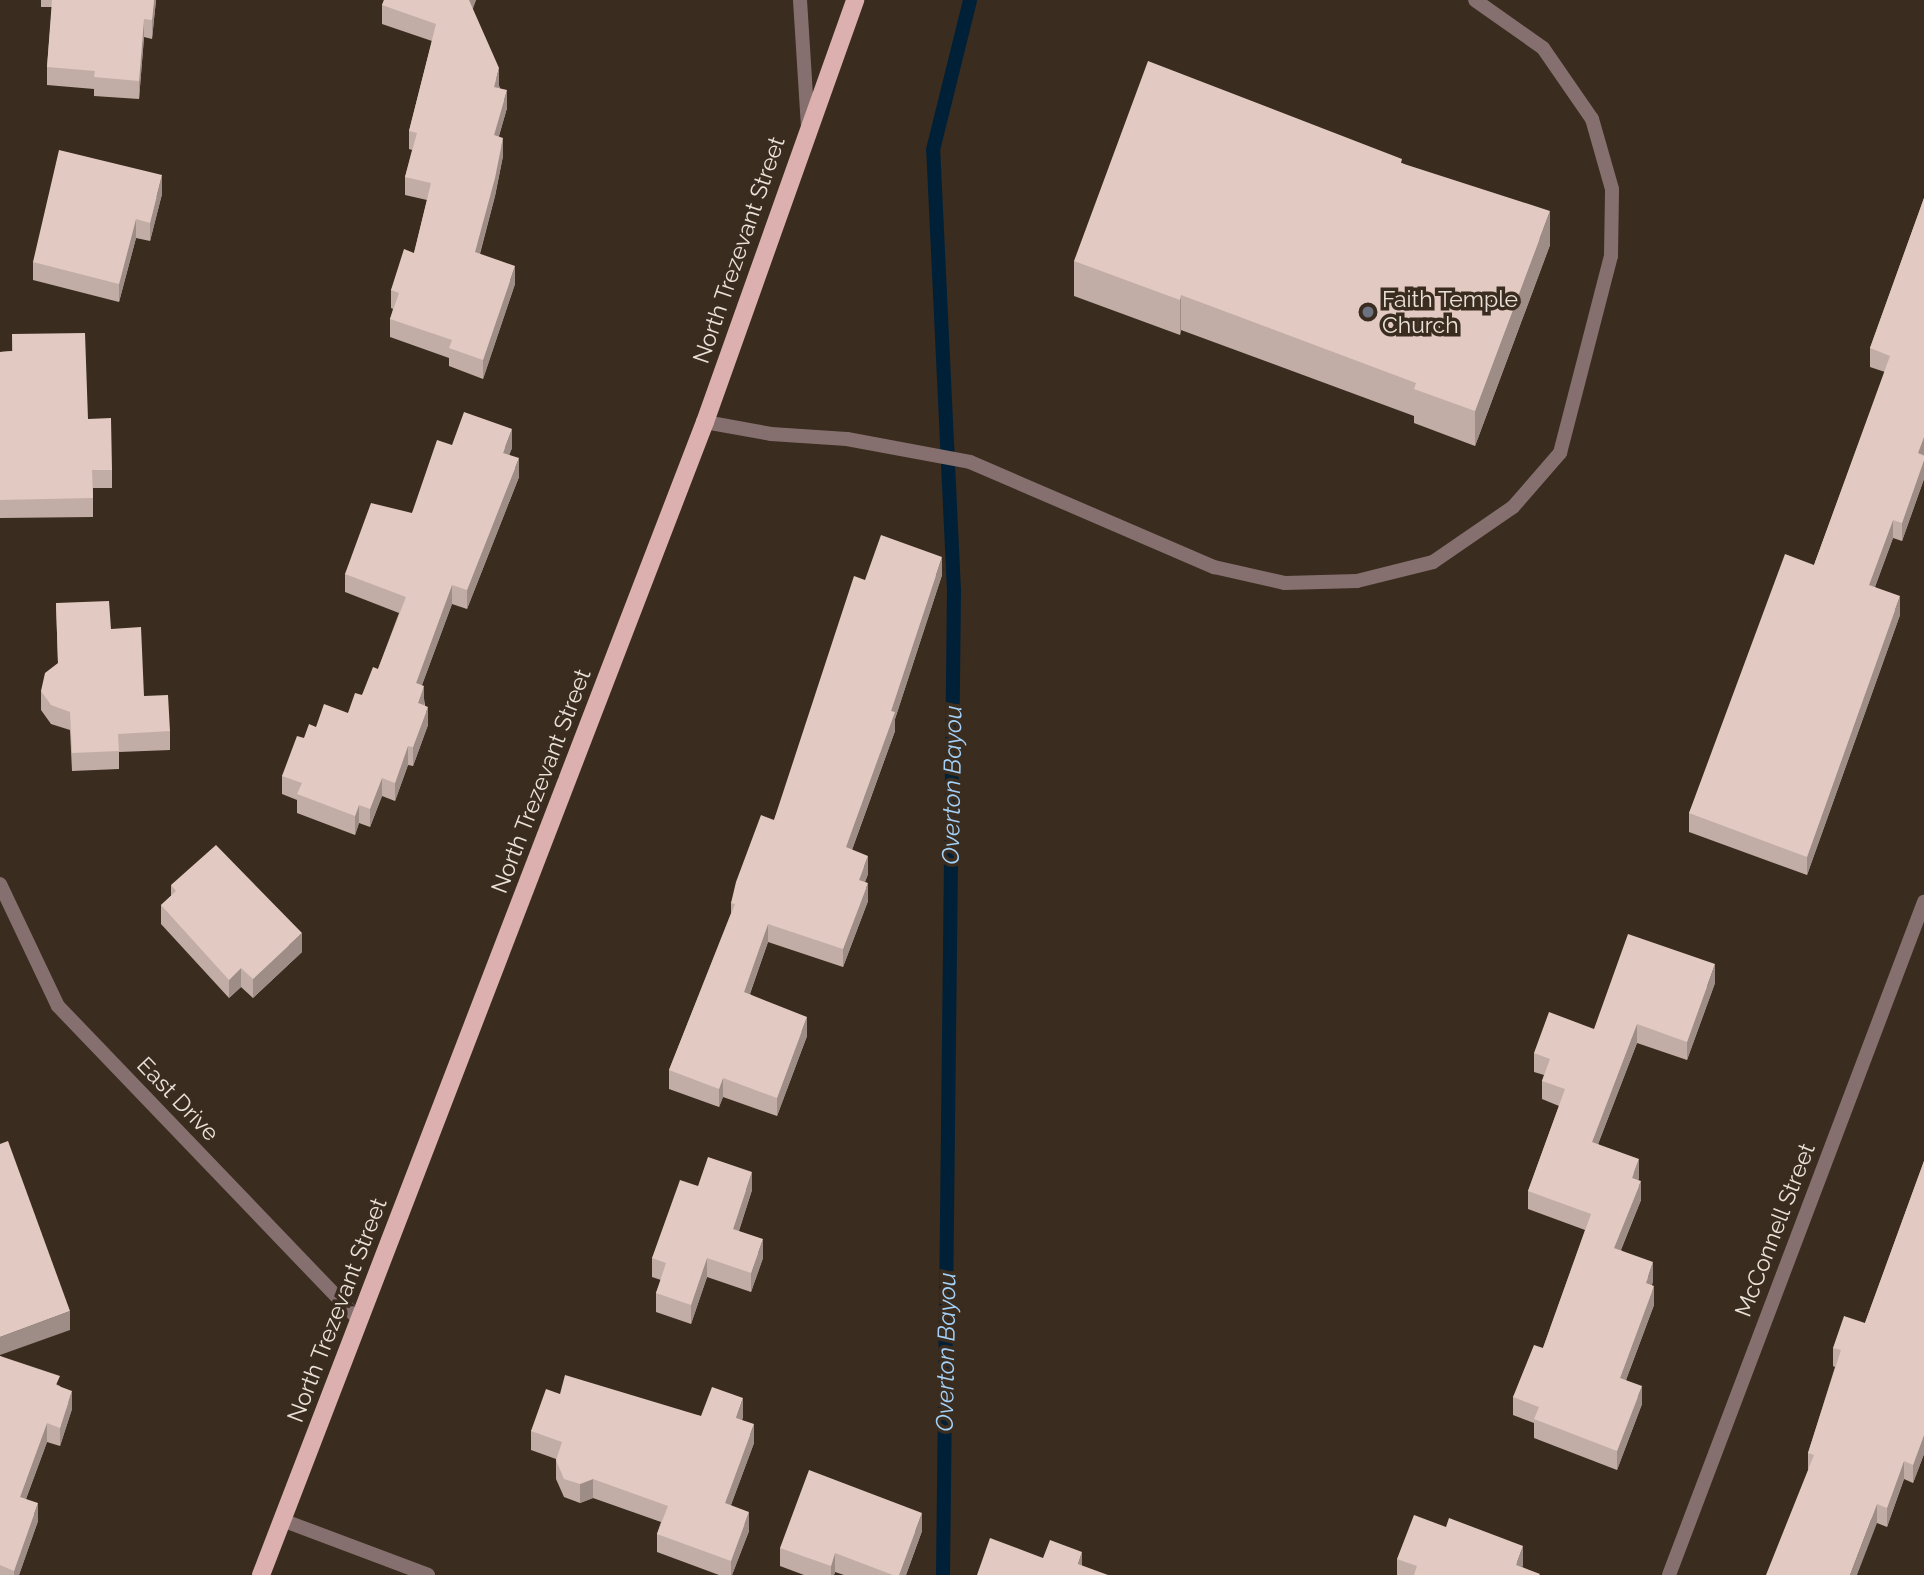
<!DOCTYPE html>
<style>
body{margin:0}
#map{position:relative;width:1924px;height:1575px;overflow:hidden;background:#3a2c1f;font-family:Raleway,sans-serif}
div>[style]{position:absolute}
.stream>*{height:14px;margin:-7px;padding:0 7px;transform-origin:7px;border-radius:7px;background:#002038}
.service>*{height:14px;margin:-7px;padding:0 7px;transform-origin:7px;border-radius:7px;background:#85706f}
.minor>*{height:14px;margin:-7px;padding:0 7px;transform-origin:7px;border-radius:7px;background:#85706f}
.primary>*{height:18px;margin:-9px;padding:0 9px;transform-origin:9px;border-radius:9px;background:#dcb0ae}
.wall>*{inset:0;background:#c2ada6}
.shaded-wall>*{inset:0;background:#9e8d87}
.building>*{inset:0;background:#e2c9c1}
.dots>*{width:19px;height:19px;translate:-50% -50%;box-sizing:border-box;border:4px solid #3a2c1f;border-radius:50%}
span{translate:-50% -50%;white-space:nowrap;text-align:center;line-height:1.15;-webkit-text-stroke:7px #3a2c1f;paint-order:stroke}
.street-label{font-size:23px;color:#eae1d8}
.poi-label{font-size:23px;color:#eae1d8}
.left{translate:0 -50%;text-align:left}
.water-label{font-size:24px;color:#a4d1f8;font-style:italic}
</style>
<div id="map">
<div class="stream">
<div style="left:943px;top:1575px;width:984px;rotate:-89.36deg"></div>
<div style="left:954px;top:591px;width:441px;rotate:-92.7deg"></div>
<div style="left:933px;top:150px;width:154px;rotate:-76.1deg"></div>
</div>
<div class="service">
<div style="left:705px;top:422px;width:67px;rotate:10.3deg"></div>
<div style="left:771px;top:434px;width:76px;rotate:3.8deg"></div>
<div style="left:847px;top:439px;width:125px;rotate:10.6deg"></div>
<div style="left:970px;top:462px;width:266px;rotate:23.3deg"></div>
<div style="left:1214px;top:567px;width:73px;rotate:12.7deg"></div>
<div style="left:1285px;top:583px;width:72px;rotate:-1.6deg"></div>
<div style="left:1357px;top:581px;width:78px;rotate:-14deg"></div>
<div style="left:1433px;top:562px;width:97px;rotate:-34.5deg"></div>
<div style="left:1513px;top:507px;width:72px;rotate:-49deg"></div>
<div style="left:1560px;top:453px;width:203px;rotate:-75.5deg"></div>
<div style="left:1611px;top:256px;width:67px;rotate:-89.1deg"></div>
<div style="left:1612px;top:189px;width:73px;rotate:-105.9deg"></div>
<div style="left:1592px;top:119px;width:86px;rotate:-124.6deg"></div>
<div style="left:1543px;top:48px;width:83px;rotate:-144.8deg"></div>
</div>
<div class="minor">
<div style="left:800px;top:0;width:127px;rotate:86.4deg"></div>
<div style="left:0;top:884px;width:135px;rotate:64.6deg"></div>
<div style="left:58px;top:1006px;width:435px;rotate:46.2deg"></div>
<div style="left:282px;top:1520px;width:156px;rotate:20.6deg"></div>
<div style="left:1669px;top:1575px;width:720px;rotate:-69.25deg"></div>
</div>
<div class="primary">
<div style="left:261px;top:1575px;width:1236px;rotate:-68.94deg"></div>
<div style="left:705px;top:422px;width:448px;rotate:-70.4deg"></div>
</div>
<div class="wall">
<div style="clip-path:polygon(41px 0,156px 0,152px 39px,144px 37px,139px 99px,94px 96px,94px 89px,47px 85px,47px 67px,52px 7px,41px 7px)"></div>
<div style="clip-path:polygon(384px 0,476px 0,472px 9px,507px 108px,499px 136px,503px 156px,495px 196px,480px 254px,515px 284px,483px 379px,449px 366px,449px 358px,390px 337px,390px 319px,393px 309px,391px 308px,391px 290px,414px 253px,427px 200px,405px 195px,405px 177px,412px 150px,409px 149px,409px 131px,432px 41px,382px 24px,382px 5px)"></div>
<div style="clip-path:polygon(1402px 163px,1550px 245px,1475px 446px,1414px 423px,1414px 416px,1181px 330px,1180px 335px,1074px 296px,1074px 261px)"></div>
<div style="clip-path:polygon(162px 194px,150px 241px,136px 238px,119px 302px,33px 280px,33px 262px)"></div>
<div style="clip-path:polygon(1924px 198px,1924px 479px,1902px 541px,1893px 538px,1875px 587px,1900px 615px,1807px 875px,1689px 832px,1689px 813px,1814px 565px,1885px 372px,1870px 367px,1870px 348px)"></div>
<div style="clip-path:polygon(12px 334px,88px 419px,112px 470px,112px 488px,93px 488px,93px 517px,0 518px,0 352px,12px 351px)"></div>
<div style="clip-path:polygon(452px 445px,512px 448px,509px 455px,519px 477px,467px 609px,452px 604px,422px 685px,428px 725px,413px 766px,408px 765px,395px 801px,382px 796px,370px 827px,359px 823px,355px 835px,297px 813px,297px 800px,282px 794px,282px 776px,304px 738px,316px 727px,348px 713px,362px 695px,378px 669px,399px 613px,345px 592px,345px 574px,412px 513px)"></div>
<div style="clip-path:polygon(942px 575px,895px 719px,895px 731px,852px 850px,868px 874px,865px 882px,868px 901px,843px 967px,768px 942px,750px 994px,807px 1036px,777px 1116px,723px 1097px,719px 1107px,669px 1089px,669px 1070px,731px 913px,731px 903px,774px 820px,865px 580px)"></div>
<div style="clip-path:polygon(56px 603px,111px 629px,144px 696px,170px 731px,170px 750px,119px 752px,119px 769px,72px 771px,70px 730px,51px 724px,41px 710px,41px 691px,58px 664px)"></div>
<div style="clip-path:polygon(171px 885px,302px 952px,253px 998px,241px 987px,229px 998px,161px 924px,161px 905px,171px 896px)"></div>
<div style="clip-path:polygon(1715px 983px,1687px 1060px,1637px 1043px,1598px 1144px,1639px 1178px,1638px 1180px,1641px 1200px,1621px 1250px,1653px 1281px,1652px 1285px,1654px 1305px,1626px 1380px,1642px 1404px,1617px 1470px,1534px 1438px,1534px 1423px,1513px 1415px,1513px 1397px,1543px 1348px,1585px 1230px,1528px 1209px,1528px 1191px,1559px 1106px,1542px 1099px,1542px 1081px,1544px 1075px,1534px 1072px,1534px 1053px)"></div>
<div style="clip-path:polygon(1924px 1161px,1924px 1454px,1913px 1483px,1904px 1479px,1887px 1527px,1877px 1523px,1808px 1469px,1808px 1453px,1835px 1367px,1833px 1366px,1833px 1348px,1865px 1323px)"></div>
<div style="clip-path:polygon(698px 1186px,752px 1190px,739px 1231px,763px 1258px,751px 1292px,707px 1277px,691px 1324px,656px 1312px,656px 1293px,661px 1280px,652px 1277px,652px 1258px)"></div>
<div style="clip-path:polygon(0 1356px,60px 1386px,72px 1409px,60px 1446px,47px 1442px,26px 1499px,38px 1521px,19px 1575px,0 1575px)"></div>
<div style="clip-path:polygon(560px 1394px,701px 1416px,743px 1417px,742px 1420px,754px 1443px,731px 1505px,749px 1531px,732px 1575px,719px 1575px,657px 1552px,657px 1534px,661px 1522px,593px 1498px,580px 1503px,564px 1497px,556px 1479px,556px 1459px,531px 1450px,531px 1431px)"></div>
<div style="clip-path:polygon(1446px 1527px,1523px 1565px,1522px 1567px,1540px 1575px,1397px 1575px,1397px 1559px)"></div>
<div style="clip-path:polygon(922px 1531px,906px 1575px,844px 1575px,835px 1572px,834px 1575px,804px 1575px,780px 1566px,780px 1548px)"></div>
</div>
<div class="shaded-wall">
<div style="clip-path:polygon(154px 0,156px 0,152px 39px,152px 20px)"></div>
<div style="clip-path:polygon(469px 0,476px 0,469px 20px)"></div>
<div style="clip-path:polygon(144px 19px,144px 37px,139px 99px,139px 81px)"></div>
<div style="clip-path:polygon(499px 68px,499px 87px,494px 105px,494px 87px)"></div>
<div style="clip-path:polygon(507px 90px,507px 108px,494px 153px,494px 135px)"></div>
<div style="clip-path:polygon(503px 138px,503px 156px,495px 196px,475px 271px,475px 252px)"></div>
<div style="clip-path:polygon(162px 175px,162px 194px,150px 241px,150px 223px)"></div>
<div style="clip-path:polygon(1550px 211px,1550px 245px,1475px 446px,1475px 411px)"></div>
<div style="clip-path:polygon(136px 219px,136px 238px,119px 302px,119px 284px)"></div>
<div style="clip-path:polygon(515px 266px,515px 284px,483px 379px,483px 360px)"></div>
<div style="clip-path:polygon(1181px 295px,1181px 330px,1180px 335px,1180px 300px)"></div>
<div style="clip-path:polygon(512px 429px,512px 448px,503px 471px,503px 453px)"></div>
<div style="clip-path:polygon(1924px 437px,1924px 455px,1918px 453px)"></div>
<div style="clip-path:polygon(519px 458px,519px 477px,467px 609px,467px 590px)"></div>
<div style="clip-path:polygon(1924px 460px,1924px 479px,1902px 541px,1902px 523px)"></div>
<div style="clip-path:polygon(1893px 520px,1893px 538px,1869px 603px,1869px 585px)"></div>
<div style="clip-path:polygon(942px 557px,942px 575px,895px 719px,895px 731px,846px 866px,846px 847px)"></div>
<div style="clip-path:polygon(452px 585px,452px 604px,416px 701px,416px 683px)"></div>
<div style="clip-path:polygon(1900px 596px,1900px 615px,1807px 875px,1807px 857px)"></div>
<div style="clip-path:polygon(424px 686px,424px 705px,418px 703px)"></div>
<div style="clip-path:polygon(428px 707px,428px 725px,413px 766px,413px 747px)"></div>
<div style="clip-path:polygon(408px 746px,408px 765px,395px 801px,395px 783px)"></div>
<div style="clip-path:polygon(382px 778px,382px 796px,370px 827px,370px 809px)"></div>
<div style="clip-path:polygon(359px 805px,359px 823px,355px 835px,355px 816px)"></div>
<div style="clip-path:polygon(868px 856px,868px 874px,859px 898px,859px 880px)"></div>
<div style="clip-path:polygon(868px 883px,868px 901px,843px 967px,843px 949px)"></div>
<div style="clip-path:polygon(768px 924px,768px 942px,744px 1010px,744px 992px)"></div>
<div style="clip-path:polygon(302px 933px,302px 952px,253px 998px,253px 979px)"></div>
<div style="clip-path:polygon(1715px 964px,1715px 983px,1687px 1060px,1687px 1042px)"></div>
<div style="clip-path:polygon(241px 968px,241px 987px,229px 998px,229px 980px)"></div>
<div style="clip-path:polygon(807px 1017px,807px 1036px,777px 1116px,777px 1098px)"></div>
<div style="clip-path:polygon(1637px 1024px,1637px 1043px,1592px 1160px,1592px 1142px)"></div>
<div style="clip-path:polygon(723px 1078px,723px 1097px,719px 1107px,719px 1089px)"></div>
<div style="clip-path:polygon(1639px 1159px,1639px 1178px,1632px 1196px,1632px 1178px)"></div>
<div style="clip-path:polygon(752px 1172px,752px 1190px,733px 1248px,733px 1229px)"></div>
<div style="clip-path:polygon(1641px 1181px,1641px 1200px,1614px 1266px,1614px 1248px)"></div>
<div style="clip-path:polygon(763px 1239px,763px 1258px,751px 1292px,751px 1273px)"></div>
<div style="clip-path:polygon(707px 1258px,707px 1277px,691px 1324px,691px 1305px)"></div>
<div style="clip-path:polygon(1653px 1262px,1653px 1281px,1646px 1301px,1646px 1283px)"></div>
<div style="clip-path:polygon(1654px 1286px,1654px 1305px,1620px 1396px,1620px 1378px)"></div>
<div style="clip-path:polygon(70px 1311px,70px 1330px,0 1355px,0 1337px)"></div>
<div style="clip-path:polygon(1642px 1386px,1642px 1404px,1617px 1470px,1617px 1451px)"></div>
<div style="clip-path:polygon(72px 1391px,72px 1409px,60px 1446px,60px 1428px)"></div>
<div style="clip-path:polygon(743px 1398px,743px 1417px,736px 1436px,736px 1418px)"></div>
<div style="clip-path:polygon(47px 1423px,47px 1442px,20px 1515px,20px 1497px)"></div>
<div style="clip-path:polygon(754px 1424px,754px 1443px,725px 1521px,725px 1503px)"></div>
<div style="clip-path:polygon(1924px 1435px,1924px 1454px,1913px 1483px,1913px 1465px)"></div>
<div style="clip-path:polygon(1904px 1461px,1904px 1479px,1887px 1527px,1887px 1508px)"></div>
<div style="clip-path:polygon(593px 1479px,593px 1498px,580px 1503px,580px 1484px)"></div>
<div style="clip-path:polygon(38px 1503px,38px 1521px,19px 1575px,14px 1575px,14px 1571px)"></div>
<div style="clip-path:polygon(1877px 1504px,1877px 1523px,1857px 1575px,1850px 1575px)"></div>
<div style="clip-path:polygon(749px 1512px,749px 1531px,732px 1575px,731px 1575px,731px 1561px)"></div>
<div style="clip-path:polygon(922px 1513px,922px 1531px,906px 1575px,899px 1575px)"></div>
<div style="clip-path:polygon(1523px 1546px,1523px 1565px,1519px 1575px,1516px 1565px)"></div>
<div style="clip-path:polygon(1082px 1552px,1082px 1571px,1078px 1564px)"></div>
<div style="clip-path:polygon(835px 1553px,835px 1572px,834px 1575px,831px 1575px,831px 1566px)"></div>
</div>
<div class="building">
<div style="clip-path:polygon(52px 0,154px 0,152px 20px,144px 19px,139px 81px,94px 77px,95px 71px,47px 67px)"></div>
<div style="clip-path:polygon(384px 0,469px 0,499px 68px,494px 87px,507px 90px,494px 135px,503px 138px,495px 178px,475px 252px,515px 266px,483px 360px,449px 348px,452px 340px,390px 319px,399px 293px,391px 290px,404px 249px,414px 253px,431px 183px,405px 177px,417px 133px,409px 131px,436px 24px,382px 5px)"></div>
<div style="clip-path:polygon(1148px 61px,1402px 159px,1401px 163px,1550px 211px,1475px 411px,1414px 389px,1416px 383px,1181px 295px,1180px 300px,1074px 261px)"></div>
<div style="clip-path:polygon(59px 150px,162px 175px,150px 223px,136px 219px,119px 284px,33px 262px)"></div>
<div style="clip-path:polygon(1924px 198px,1924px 437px,1918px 453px,1924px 456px,1924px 460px,1902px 523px,1893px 520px,1869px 585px,1900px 596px,1807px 857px,1689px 813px,1785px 554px,1814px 565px,1890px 356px,1870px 348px)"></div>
<div style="clip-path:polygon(85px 333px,88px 419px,111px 418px,112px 470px,92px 470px,93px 498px,0 500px,0 352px,13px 351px,12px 334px)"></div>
<div style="clip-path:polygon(464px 412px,512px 429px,503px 453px,519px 458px,467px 590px,452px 585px,416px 683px,424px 686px,418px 703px,428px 707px,413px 747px,408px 746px,395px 783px,382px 778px,370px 809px,359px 805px,355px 816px,297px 794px,302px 783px,282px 776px,297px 736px,304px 738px,309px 724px,316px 727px,324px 704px,348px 713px,355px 693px,362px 695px,373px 667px,378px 669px,406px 597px,345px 574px,371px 503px,412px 513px,437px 440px,452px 445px)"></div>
<div style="clip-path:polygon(881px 535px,942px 557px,891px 711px,895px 712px,846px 847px,868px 856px,859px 880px,868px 883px,843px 949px,768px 924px,744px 992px,807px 1017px,777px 1098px,723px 1078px,719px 1089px,669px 1070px,735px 904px,731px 903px,736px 882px,761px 815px,774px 820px,854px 576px,865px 580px)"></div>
<div style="clip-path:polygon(109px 601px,111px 629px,141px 627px,144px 696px,168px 695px,170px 731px,118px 734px,119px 751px,72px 753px,70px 712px,51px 705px,41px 691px,45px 673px,58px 663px,56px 603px)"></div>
<div style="clip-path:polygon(216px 845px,302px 933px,253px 979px,241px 968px,229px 980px,161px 905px,176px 891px,171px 885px)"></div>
<div style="clip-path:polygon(1628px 934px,1715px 964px,1687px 1042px,1637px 1024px,1592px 1142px,1639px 1159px,1632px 1178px,1641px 1181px,1614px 1248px,1653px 1262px,1646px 1283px,1654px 1286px,1620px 1378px,1642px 1386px,1617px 1451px,1534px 1419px,1539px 1407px,1513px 1397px,1534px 1345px,1543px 1348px,1591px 1214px,1528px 1191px,1565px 1089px,1542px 1081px,1550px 1059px,1534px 1053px,1549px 1012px,1594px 1029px)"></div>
<div style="clip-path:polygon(8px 1141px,70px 1311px,0 1337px,0 1144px)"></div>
<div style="clip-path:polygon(708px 1157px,752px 1172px,733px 1229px,763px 1239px,751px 1273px,707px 1258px,691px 1305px,656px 1293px,666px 1263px,652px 1258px,680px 1180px,698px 1186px)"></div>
<div style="clip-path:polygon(1924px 1161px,1924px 1435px,1913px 1465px,1904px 1461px,1887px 1508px,1877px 1504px,1850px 1575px,1766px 1575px,1814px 1455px,1808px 1453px,1841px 1350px,1833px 1348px,1844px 1316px,1865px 1323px)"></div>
<div style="clip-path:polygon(0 1356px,60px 1376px,56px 1385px,72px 1391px,60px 1428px,47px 1423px,20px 1497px,38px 1503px,14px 1571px,0 1565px)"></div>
<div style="clip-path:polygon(565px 1375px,701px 1416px,712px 1387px,743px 1398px,736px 1418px,754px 1424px,725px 1503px,749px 1512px,731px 1561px,657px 1534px,668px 1506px,593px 1479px,580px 1484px,564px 1479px,556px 1460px,562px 1442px,531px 1431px,546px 1389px,560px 1394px)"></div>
<div style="clip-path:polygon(809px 1470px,922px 1513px,899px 1575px,893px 1575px,835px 1553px,831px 1566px,780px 1548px)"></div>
<div style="clip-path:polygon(1414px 1515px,1446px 1527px,1449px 1518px,1523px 1546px,1516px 1565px,1540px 1574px,1539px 1575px,1414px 1575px,1417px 1566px,1397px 1559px)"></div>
<div style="clip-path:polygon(990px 1538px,1043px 1558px,1050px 1540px,1082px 1552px,1078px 1564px,1108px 1575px,977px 1575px)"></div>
</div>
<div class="dots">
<div style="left:1368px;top:312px;background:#6b7280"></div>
</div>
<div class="street-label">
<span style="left:739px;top:250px;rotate:-71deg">North Trezevant Street</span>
<span style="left:541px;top:781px;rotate:-69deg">North Trezevant Street</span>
<span style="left:178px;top:1099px;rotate:46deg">East Drive</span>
<span style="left:1775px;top:1230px;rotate:-69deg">McConnell Street</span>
<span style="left:337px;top:1310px;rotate:-69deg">North Trezevant Street</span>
</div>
<div class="poi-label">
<span class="left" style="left:1382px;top:312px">Faith Temple<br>Church</span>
</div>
<div class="water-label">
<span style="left:952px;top:785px;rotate:-89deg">Overton Bayou</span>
<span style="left:946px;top:1352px;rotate:-89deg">Overton Bayou</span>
</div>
</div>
